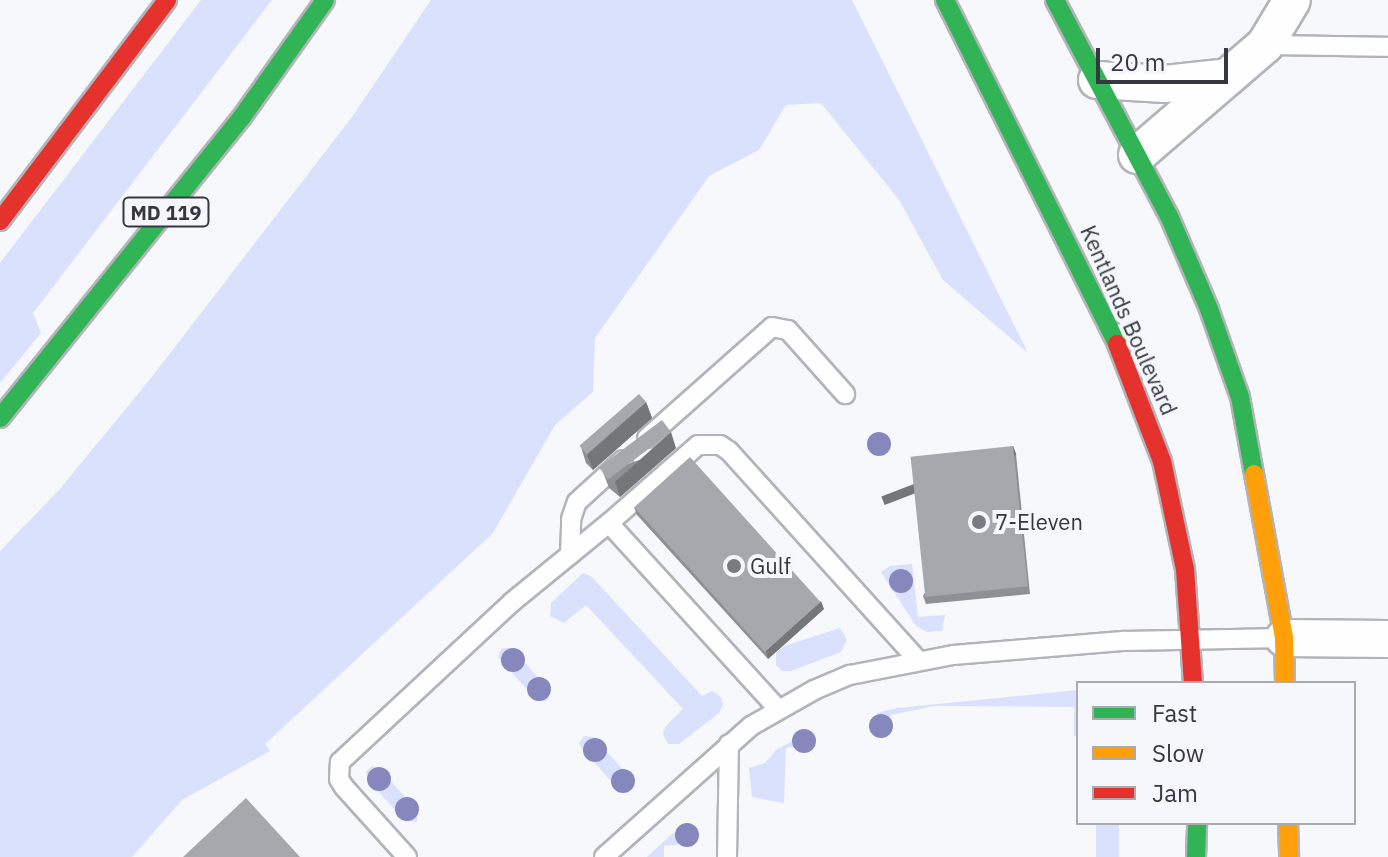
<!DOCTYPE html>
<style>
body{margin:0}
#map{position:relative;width:1388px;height:857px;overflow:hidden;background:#f7f8fb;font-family:"IBM Plex Sans",sans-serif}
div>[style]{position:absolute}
.green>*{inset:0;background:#dae1fd;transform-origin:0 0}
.roads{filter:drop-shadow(2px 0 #b3b4ba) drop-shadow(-2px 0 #b3b4ba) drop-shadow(0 2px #b3b4ba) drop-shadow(0 -2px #b3b4ba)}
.lane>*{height:18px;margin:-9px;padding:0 9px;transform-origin:9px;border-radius:9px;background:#fefefe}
.street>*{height:36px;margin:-18px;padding:0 18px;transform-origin:18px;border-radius:18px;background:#fefefe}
.fast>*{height:18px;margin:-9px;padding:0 9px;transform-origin:9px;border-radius:9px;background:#30b455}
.slow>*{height:18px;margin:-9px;padding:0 9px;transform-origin:9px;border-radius:9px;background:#ff9f0a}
.jam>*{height:18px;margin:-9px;padding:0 9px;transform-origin:9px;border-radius:9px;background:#e5322d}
.trees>*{width:24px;height:24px;margin:-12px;border-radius:50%;background:#8688bd}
.wall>*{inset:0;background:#8f9095}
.shaded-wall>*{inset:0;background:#747679;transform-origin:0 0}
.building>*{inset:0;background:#a6a8ad;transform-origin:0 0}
.dots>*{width:22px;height:22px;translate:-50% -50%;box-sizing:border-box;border:4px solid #f6f7fc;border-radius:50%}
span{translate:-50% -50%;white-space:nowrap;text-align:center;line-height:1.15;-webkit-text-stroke:8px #f6f7fc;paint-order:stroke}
.shield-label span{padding:2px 6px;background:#f6f7fc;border:2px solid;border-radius:6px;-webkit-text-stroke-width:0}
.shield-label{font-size:20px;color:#363841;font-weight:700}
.street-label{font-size:22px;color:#363841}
.poi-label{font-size:22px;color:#363841}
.left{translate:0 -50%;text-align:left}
.legend{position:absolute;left:1076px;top:681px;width:280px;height:144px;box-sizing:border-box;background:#f6f7fc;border:2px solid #a9abb1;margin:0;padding:10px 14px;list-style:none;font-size:24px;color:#363841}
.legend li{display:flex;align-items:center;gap:16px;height:40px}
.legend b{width:40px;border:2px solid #a9abb1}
.scale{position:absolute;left:1096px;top:48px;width:132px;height:36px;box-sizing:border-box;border:4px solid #363841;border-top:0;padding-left:10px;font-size:24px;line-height:28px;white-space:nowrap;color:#363841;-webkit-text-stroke:6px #f6f7fc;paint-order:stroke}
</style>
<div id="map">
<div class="green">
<div style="clip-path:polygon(201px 0,272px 0,33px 313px,41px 333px,0 383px,0 263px)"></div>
<div style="clip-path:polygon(431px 0,852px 0,1028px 353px,943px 280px,899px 200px,821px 103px,786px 105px,759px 150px,709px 176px,595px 338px,593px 392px,555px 425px,493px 533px,265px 744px,270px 751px,182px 800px,132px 857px,0 857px,0 551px,59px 490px,151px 378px,352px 117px)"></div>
<div style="clip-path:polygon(912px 564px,918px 617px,945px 615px,942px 631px,927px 632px,916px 626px,881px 572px,890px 566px)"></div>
<div style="clip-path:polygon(583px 573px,591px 576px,702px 696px,712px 691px,721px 697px,723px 705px,719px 713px,679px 744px,668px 744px,663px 734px,665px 727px,683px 709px,586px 605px,564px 623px,550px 616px,551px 603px)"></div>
<div style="clip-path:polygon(840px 628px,847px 640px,841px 652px,791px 671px,782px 671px,776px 665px,776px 653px,784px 646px)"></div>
<div style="clip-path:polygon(502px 648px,511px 648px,548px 688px,549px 698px,545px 702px,535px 698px,501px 661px,498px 656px)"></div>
<div style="clip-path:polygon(1078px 690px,1078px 736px,1074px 736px,1074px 707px,934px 706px,891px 715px,887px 738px,878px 737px,872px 728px,877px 713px,897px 708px)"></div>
<div style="clip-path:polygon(809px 732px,815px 743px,786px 748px,784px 803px,752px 797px,749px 768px,765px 763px,776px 750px)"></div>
<div style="clip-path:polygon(584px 736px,593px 737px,630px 777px,632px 785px,628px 790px,617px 788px,583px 750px,579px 743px)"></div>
<div style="clip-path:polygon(372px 766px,379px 768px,418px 811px,417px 822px,405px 821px,368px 780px,366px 772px)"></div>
<div style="clip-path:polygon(691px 823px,698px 836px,695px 843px,664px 846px,664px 857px,647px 857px,672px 834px)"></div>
<div style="left:1096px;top:823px;width:23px;height:34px"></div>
</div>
<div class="roads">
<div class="lane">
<div style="left:1265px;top:45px;width:123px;rotate:0.9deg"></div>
<div style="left:647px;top:438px;width:167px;rotate:-41.6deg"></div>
<div style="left:772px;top:327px;width:16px;rotate:11deg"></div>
<div style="left:788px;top:330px;width:86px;rotate:48.3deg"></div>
<div style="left:570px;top:555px;width:36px;rotate:-88deg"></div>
<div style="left:571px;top:519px;width:18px;rotate:-71deg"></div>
<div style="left:577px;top:502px;width:62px;rotate:-42.4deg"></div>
<div style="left:778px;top:709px;width:251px;rotate:-132.3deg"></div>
<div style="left:609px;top:523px;width:118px;rotate:-41.2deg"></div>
<div style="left:698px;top:445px;width:22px"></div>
<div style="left:720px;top:445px;width:11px;rotate:34deg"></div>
<div style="left:729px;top:451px;width:282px;rotate:47.9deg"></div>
<div style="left:407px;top:857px;width:94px;rotate:-132deg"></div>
<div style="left:344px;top:787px;width:9px;rotate:-122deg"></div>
<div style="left:339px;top:779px;width:17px;rotate:-87deg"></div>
<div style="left:340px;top:762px;width:235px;rotate:-42.9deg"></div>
<div style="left:512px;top:602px;width:125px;rotate:-39.2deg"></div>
<div style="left:604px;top:857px;width:197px;rotate:-41.7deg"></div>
<div style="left:751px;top:726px;width:73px;rotate:-29.7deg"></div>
<div style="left:814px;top:690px;width:39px;rotate:-23deg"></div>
<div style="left:850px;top:675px;width:105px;rotate:-11deg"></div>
<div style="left:953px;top:655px;width:173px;rotate:-4.7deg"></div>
<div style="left:1125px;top:641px;width:159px;rotate:-1.1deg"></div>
<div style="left:727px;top:857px;width:113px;rotate:-89deg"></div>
</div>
<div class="street">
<div style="left:1097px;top:80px;width:68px;rotate:3.4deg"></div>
<div style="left:1165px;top:84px;width:63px;rotate:-6.3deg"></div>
<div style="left:1137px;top:155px;width:169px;rotate:-40.7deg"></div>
<div style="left:1265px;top:45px;width:52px;rotate:-59deg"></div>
<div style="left:1284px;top:638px;width:104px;rotate:0.6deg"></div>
</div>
<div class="fast">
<div style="left:945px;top:0;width:385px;rotate:63.4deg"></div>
<div style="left:1055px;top:0;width:244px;rotate:62.2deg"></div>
<div style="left:1169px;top:216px;width:101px;rotate:66.7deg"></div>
<div style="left:1209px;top:309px;width:93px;rotate:70.6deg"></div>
<div style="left:1240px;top:397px;width:78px;rotate:79.7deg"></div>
<div style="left:0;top:418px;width:386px;rotate:-51.2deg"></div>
<div style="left:242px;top:117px;width:143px;rotate:-54.6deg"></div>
<div style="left:1196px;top:857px;width:34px;rotate:-88deg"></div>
</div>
<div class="slow">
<div style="left:1254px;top:474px;width:167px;rotate:79.6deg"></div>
<div style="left:1284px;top:638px;width:45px;rotate:88.7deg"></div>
<div style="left:1288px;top:823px;width:34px;rotate:88deg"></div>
</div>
<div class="jam">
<div style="left:0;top:221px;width:277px;rotate:-52.9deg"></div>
<div style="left:1117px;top:344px;width:125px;rotate:69deg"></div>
<div style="left:1162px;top:461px;width:110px;rotate:78deg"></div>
<div style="left:1185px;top:569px;width:114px;rotate:86deg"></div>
</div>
</div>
<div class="trees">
<div style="left:879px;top:444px"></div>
<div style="left:901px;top:581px"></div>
<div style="left:513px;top:660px"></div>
<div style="left:539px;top:689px"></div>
<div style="left:881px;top:726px"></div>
<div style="left:804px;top:741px"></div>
<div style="left:595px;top:750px"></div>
<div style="left:379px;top:779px"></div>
<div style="left:623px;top:781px"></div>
<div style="left:407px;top:809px"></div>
<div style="left:687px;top:835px"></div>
</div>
<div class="wall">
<div style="clip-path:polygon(646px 402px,652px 418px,593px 470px,586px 463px,581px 447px)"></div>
<div style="clip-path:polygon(1013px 446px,1016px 454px,1030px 594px,926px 604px,923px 596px)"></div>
<div style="clip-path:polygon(676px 448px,620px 497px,609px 488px,603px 472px)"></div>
<div style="clip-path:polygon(634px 507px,824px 609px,768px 659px,637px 515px)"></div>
</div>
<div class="shaded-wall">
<div style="clip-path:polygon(646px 402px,652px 418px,593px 470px,587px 455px)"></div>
<div style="clip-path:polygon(671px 432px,676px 448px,620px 497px,615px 482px)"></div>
<div style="left:1013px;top:446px;width:9px;height:141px;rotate:69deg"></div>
<div style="clip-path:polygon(821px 601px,824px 609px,768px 659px,766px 651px)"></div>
</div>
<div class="building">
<div style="left:639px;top:394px;width:11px;height:79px;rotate:49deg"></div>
<div style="left:662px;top:420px;width:15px;height:79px;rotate:53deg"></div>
<div style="left:1013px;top:446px;width:141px;height:103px;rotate:84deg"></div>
<div style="left:690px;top:457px;width:195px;height:75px;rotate:48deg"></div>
<div style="clip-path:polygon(246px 798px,300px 857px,183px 857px)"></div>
</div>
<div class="dots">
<div style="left:979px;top:522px;background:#7a7b82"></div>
<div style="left:734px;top:566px;background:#7a7b82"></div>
</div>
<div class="shield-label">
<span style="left:166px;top:212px">MD 119</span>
</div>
<div class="street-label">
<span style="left:1129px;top:320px;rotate:66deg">Kentlands Boulevard</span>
</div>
<div class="poi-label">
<span class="left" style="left:995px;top:522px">7-Eleven</span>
<span class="left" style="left:750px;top:566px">Gulf</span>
</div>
<ul class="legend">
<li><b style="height:10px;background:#30b455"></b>Fast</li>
<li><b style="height:10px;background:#ff9f0a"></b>Slow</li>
<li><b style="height:10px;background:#e5322d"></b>Jam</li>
</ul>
<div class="scale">20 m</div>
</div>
